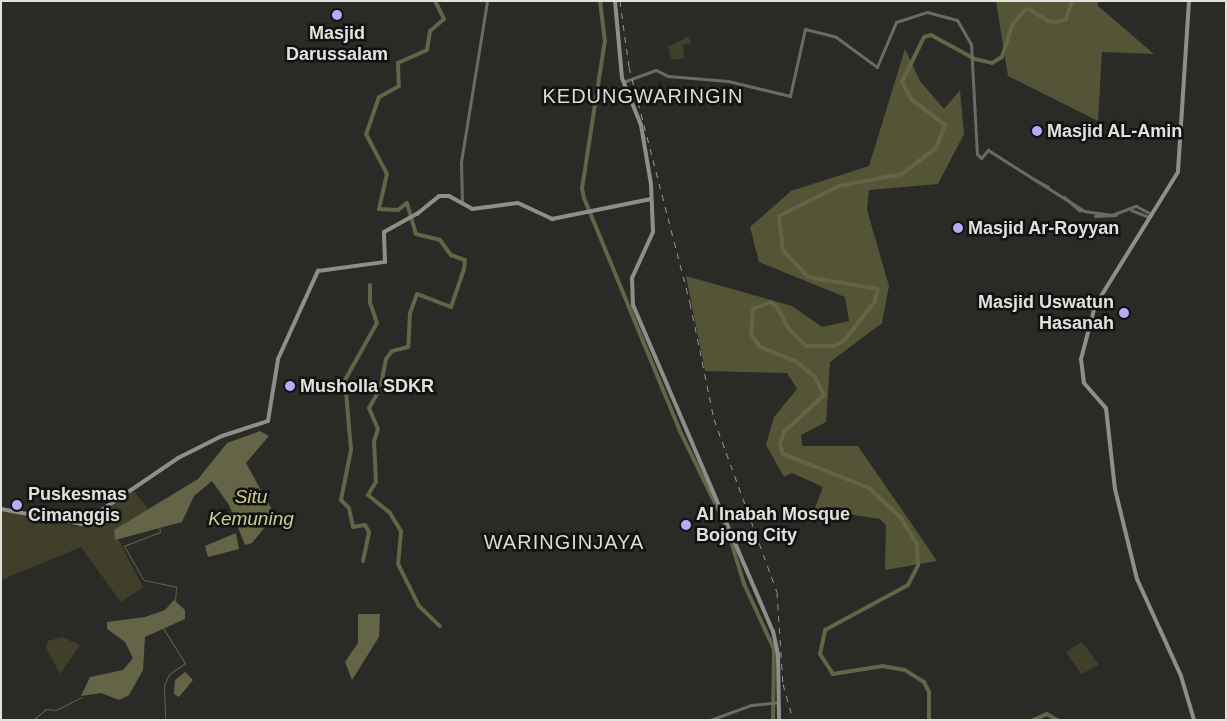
<!DOCTYPE html>
<style>
body{margin:0}
#map{position:relative;width:1227px;height:721px;overflow:hidden;background:#2a2a27;font-family:Arial,sans-serif}
div>[style]{position:absolute}
.green>*{inset:0;background:#40402a}
.forest>*{inset:0;background:#545537}
.water>*{inset:0;background:#646446}
.stream>*{height:1px;margin:-0.5px;padding:0 0.5px;transform-origin:0.5px;border-radius:0.5px;background:#646446}
.river>*{height:4px;margin:-2px;padding:0 2px;transform-origin:2px;border-radius:2px;background:#646446}
.tertiary>*{height:3px;margin:-1.5px;padding:0 1.5px;transform-origin:1.5px;border-radius:1.5px;background:#6a6a68}
.secondary>*{height:4px;margin:-2px;padding:0 2px;transform-origin:2px;border-radius:2px;background:#8e8e8b}
.rail>*{height:1px;margin-top:-0.5px;transform-origin:0;background:repeating-linear-gradient(90deg,#949491 0 6px,transparent 0 12px)}
.dots>*{width:14px;height:14px;translate:-50% -50%;box-sizing:border-box;border:2px solid #121211;border-radius:50%}
span{translate:-50% -50%;white-space:nowrap;text-align:center;line-height:1.15;-webkit-text-stroke:5px #121211;paint-order:stroke}
.poi-label{font-size:18px;color:#e1e1df;font-weight:700}
.left{translate:0 -50%;text-align:left}
.right{translate:-100% -50%;text-align:right}
.water-label{font-size:19px;color:#cccd93;font-style:italic}
.quarter-label{font-size:20px;color:#dbdbd7;letter-spacing:1px}
.frame{position:absolute;inset:0;border:2px solid #e1e1df;pointer-events:none}
</style>
<div id="map">
<div class="green">
<div style="clip-path:polygon(689px 36px,691px 43px,683px 45px,684px 58px,671px 60px,668px 47px)"></div>
<div style="clip-path:polygon(134px 491px,149px 510px,114px 531px,143px 587px,121px 602px,81px 547px,1px 580px,1px 510px,78px 527px)"></div>
<div style="clip-path:polygon(62px 637px,80px 645px,60px 674px,46px 648px,48px 641px)"></div>
<div style="clip-path:polygon(1082px 642px,1099px 665px,1081px 674px,1066px 652px)"></div>
</div>
<div class="forest">
<div style="clip-path:polygon(996px 1px,1098px 1px,1098px 6px,1154px 54px,1102px 52px,1098px 121px,1008px 76px)"></div>
<div style="clip-path:polygon(905px 49px,920px 81px,944px 109px,960px 90px,964px 134px,938px 184px,869px 190px,867px 210px,889px 286px,882px 323px,830px 362px,826px 422px,801px 435px,802px 446px,858px 446px,937px 561px,885px 570px,886px 525px,880px 519px,848px 514px,809px 523px,823px 487px,792px 473px,784px 477px,766px 445px,774px 417px,797px 389px,787px 373px,705px 371px,686px 276px,792px 306px,822px 327px,849px 321px,845px 297px,759px 262px,750px 227px,791px 191px,869px 166px)"></div>
</div>
<div class="water">
<div style="clip-path:polygon(260px 431px,269px 436px,246px 463px,271px 508px,265px 527px,252px 543px,245px 545px,229px 505px,212px 481px,194px 496px,182px 522px,115px 540px,114px 530px,198px 479px,227px 443px)"></div>
<div style="clip-path:polygon(236px 533px,239px 549px,208px 557px,205px 546px)"></div>
<div style="clip-path:polygon(174px 600px,185px 610px,185px 619px,145px 637px,143px 670px,129px 695px,119px 700px,101px 693px,81px 696px,90px 677px,123px 670px,133px 658px,125px 642px,107px 629px,107px 622px,145px 617px,165px 610px)"></div>
<div style="clip-path:polygon(358px 614px,380px 614px,379px 637px,352px 680px,345px 662px,358px 643px)"></div>
<div style="clip-path:polygon(185px 672px,193px 680px,179px 697px,174px 694px,175px 680px)"></div>
</div>
<div class="stream">
<div style="left:159px;top:525px;width:7px;rotate:82deg"></div>
<div style="left:160px;top:532px;width:39px;rotate:159deg"></div>
<div style="left:124px;top:546px;width:39px;rotate:60deg"></div>
<div style="left:144px;top:580px;width:33px;rotate:12deg"></div>
<div style="left:176px;top:587px;width:14px;rotate:94deg"></div>
<div style="left:163px;top:628px;width:41px;rotate:57.8deg"></div>
<div style="left:185px;top:663px;width:19px;rotate:145deg"></div>
<div style="left:169px;top:674px;width:12px;rotate:114deg"></div>
<div style="left:164px;top:685px;width:35px;rotate:88deg"></div>
<div style="left:5px;top:719px;width:23px"></div>
<div style="left:33px;top:720px;width:17px;rotate:-40deg"></div>
<div style="left:46px;top:709px;width:10px;rotate:6deg"></div>
<div style="left:56px;top:710px;width:29px;rotate:-27deg"></div>
</div>
<div class="river">
<div style="left:435px;top:1px;width:20px;rotate:63deg"></div>
<div style="left:444px;top:19px;width:18px;rotate:139deg"></div>
<div style="left:430px;top:31px;width:19px;rotate:99deg"></div>
<div style="left:427px;top:50px;width:32px;rotate:156deg"></div>
<div style="left:398px;top:63px;width:23px;rotate:88deg"></div>
<div style="left:399px;top:86px;width:23px;rotate:151deg"></div>
<div style="left:379px;top:97px;width:39px;rotate:109deg"></div>
<div style="left:366px;top:134px;width:45px;rotate:62.3deg"></div>
<div style="left:387px;top:174px;width:36px;rotate:103deg"></div>
<div style="left:379px;top:209px;width:19px;rotate:3deg"></div>
<div style="left:398px;top:210px;width:11px;rotate:-38deg"></div>
<div style="left:407px;top:203px;width:32px;rotate:74deg"></div>
<div style="left:416px;top:234px;width:25px;rotate:14deg"></div>
<div style="left:440px;top:240px;width:19px;rotate:54deg"></div>
<div style="left:451px;top:255px;width:15px;rotate:20deg"></div>
<div style="left:465px;top:260px;width:9px;rotate:96deg"></div>
<div style="left:464px;top:269px;width:40px;rotate:108.9deg"></div>
<div style="left:451px;top:307px;width:36px;rotate:-159deg"></div>
<div style="left:417px;top:294px;width:20px;rotate:110deg"></div>
<div style="left:410px;top:313px;width:34px;rotate:93deg"></div>
<div style="left:408px;top:347px;width:16px;rotate:166deg"></div>
<div style="left:392px;top:351px;width:10px;rotate:127deg"></div>
<div style="left:386px;top:359px;width:31px;rotate:101deg"></div>
<div style="left:380px;top:389px;width:22px;rotate:120deg"></div>
<div style="left:369px;top:408px;width:23px;rotate:67deg"></div>
<div style="left:378px;top:429px;width:13px;rotate:108deg"></div>
<div style="left:374px;top:441px;width:41px;rotate:87.2deg"></div>
<div style="left:376px;top:482px;width:15px;rotate:122deg"></div>
<div style="left:368px;top:495px;width:28px;rotate:39deg"></div>
<div style="left:390px;top:513px;width:21px;rotate:59deg"></div>
<div style="left:401px;top:531px;width:33px;rotate:95deg"></div>
<div style="left:398px;top:564px;width:47px;rotate:63.4deg"></div>
<div style="left:419px;top:606px;width:29px;rotate:44deg"></div>
<div style="left:600px;top:1px;width:39px;rotate:83deg"></div>
<div style="left:605px;top:40px;width:150px;rotate:98.8deg"></div>
<div style="left:582px;top:188px;width:10px;rotate:79deg"></div>
<div style="left:584px;top:198px;width:250px;rotate:67.6deg"></div>
<div style="left:679px;top:429px;width:110px;rotate:64.1deg"></div>
<div style="left:727px;top:528px;width:59px;rotate:73.1deg"></div>
<div style="left:744px;top:584px;width:72px;rotate:65.2deg"></div>
<div style="left:774px;top:649px;width:71px;rotate:90.8deg"></div>
<div style="left:363px;top:561px;width:30px;rotate:-78deg"></div>
<div style="left:369px;top:532px;width:8px;rotate:-120deg"></div>
<div style="left:365px;top:525px;width:12px;rotate:171deg"></div>
<div style="left:353px;top:527px;width:19px;rotate:-102deg"></div>
<div style="left:349px;top:508px;width:11px;rotate:-135deg"></div>
<div style="left:341px;top:500px;width:51px;rotate:-78.7deg"></div>
<div style="left:351px;top:450px;width:70px;rotate:-94.9deg"></div>
<div style="left:345px;top:380px;width:65px;rotate:-60.7deg"></div>
<div style="left:377px;top:323px;width:21px;rotate:-109deg"></div>
<div style="left:370px;top:303px;width:18px;rotate:-90deg"></div>
<div style="left:929px;top:720px;width:28px;rotate:-90deg"></div>
<div style="left:929px;top:692px;width:11px;rotate:-117deg"></div>
<div style="left:924px;top:682px;width:22px;rotate:-148deg"></div>
<div style="left:905px;top:670px;width:22px;rotate:-170deg"></div>
<div style="left:883px;top:666px;width:51px;rotate:170.9deg"></div>
<div style="left:833px;top:674px;width:24px;rotate:-123deg"></div>
<div style="left:820px;top:654px;width:25px;rotate:-78deg"></div>
<div style="left:825px;top:630px;width:94px;rotate:-28.5deg"></div>
<div style="left:908px;top:585px;width:22px;rotate:-63deg"></div>
<div style="left:918px;top:565px;width:21px;rotate:-93deg"></div>
<div style="left:917px;top:544px;width:32px;rotate:-122deg"></div>
<div style="left:900px;top:517px;width:42px;rotate:-136.9deg"></div>
<div style="left:869px;top:488px;width:92px;rotate:-158.4deg"></div>
<div style="left:783px;top:454px;width:9px;rotate:-108deg"></div>
<div style="left:780px;top:445px;width:14px;rotate:-73deg"></div>
<div style="left:784px;top:432px;width:54px;rotate:-42.8deg"></div>
<div style="left:824px;top:395px;width:20px;rotate:-117deg"></div>
<div style="left:815px;top:377px;width:26px;rotate:-141deg"></div>
<div style="left:795px;top:361px;width:38px;rotate:-158deg"></div>
<div style="left:760px;top:347px;width:16px;rotate:-125deg"></div>
<div style="left:751px;top:334px;width:25px;rotate:-85deg"></div>
<div style="left:753px;top:309px;width:18px;rotate:-22deg"></div>
<div style="left:770px;top:302px;width:9px;rotate:36deg"></div>
<div style="left:777px;top:307px;width:25px;rotate:61deg"></div>
<div style="left:789px;top:329px;width:24px;rotate:45deg"></div>
<div style="left:806px;top:346px;width:28px"></div>
<div style="left:834px;top:346px;width:11px;rotate:-27deg"></div>
<div style="left:844px;top:341px;width:51px;rotate:-52.2deg"></div>
<div style="left:875px;top:301px;width:12px;rotate:-76deg"></div>
<div style="left:878px;top:289px;width:71px;rotate:-170.3deg"></div>
<div style="left:808px;top:277px;width:37px;rotate:-133deg"></div>
<div style="left:783px;top:250px;width:34px;rotate:-97deg"></div>
<div style="left:779px;top:216px;width:67px;rotate:-26.6deg"></div>
<div style="left:839px;top:186px;width:64px;rotate:-10.8deg"></div>
<div style="left:902px;top:174px;width:43px;rotate:-37.4deg"></div>
<div style="left:936px;top:148px;width:25px;rotate:-69deg"></div>
<div style="left:945px;top:125px;width:43px;rotate:-142.6deg"></div>
<div style="left:911px;top:99px;width:19px;rotate:-118deg"></div>
<div style="left:902px;top:82px;width:50px;rotate:-63.9deg"></div>
<div style="left:924px;top:37px;width:7px;rotate:-16deg"></div>
<div style="left:931px;top:35px;width:50px;rotate:28.6deg"></div>
<div style="left:975px;top:59px;width:17px;rotate:13deg"></div>
<div style="left:992px;top:63px;width:12px;rotate:-31deg"></div>
<div style="left:1002px;top:57px;width:35px;rotate:-72deg"></div>
<div style="left:1013px;top:24px;width:17px;rotate:-50deg"></div>
<div style="left:1024px;top:11px;width:5px;rotate:-22deg"></div>
<div style="left:1029px;top:9px;width:22px;rotate:32deg"></div>
<div style="left:1048px;top:21px;width:10px;rotate:6deg"></div>
<div style="left:1058px;top:22px;width:9px;rotate:-21deg"></div>
<div style="left:1066px;top:19px;width:19px;rotate:-72deg"></div>
<div style="left:1033px;top:720px;width:15px;rotate:-23deg"></div>
<div style="left:1047px;top:714px;width:12px;rotate:31deg"></div>
</div>
<div class="tertiary">
<div style="left:623px;top:82px;width:35px;rotate:-20deg"></div>
<div style="left:656px;top:70px;width:13px;rotate:27deg"></div>
<div style="left:668px;top:76px;width:60px;rotate:4.8deg"></div>
<div style="left:728px;top:81px;width:64px;rotate:13.6deg"></div>
<div style="left:790px;top:96px;width:69px;rotate:-77.4deg"></div>
<div style="left:805px;top:29px;width:32px;rotate:14deg"></div>
<div style="left:836px;top:37px;width:51px;rotate:36.2deg"></div>
<div style="left:877px;top:67px;width:49px;rotate:-67.1deg"></div>
<div style="left:896px;top:22px;width:33px;rotate:-18deg"></div>
<div style="left:927px;top:12px;width:31px;rotate:15deg"></div>
<div style="left:957px;top:20px;width:28px;rotate:60deg"></div>
<div style="left:971px;top:44px;width:110px;rotate:86.9deg"></div>
<div style="left:977px;top:154px;width:6px;rotate:45deg"></div>
<div style="left:981px;top:158px;width:11px;rotate:-49deg"></div>
<div style="left:988px;top:150px;width:114px;rotate:32.4deg"></div>
<div style="left:1084px;top:211px;width:28px;rotate:8deg"></div>
<div style="left:1112px;top:215px;width:26px;rotate:-21deg"></div>
<div style="left:1136px;top:206px;width:17px;rotate:28deg"></div>
<div style="left:1032px;top:178px;width:18px;rotate:29deg"></div>
<div style="left:1064px;top:197px;width:21px;rotate:41deg"></div>
<div style="left:462px;top:203px;width:41px;rotate:-91.4deg"></div>
<div style="left:461px;top:162px;width:163px;rotate:-80.8deg"></div>
<div style="left:1131px;top:210px;width:19px;rotate:21deg"></div>
<div style="left:1095px;top:216px;width:21px;rotate:-3deg"></div>
<div style="left:710px;top:720px;width:44px;rotate:-20.1deg"></div>
<div style="left:751px;top:705px;width:27px;rotate:-6deg"></div>
</div>
<div class="secondary">
<div style="left:615px;top:1px;width:77px;rotate:84.8deg"></div>
<div style="left:622px;top:78px;width:51px;rotate:68deg"></div>
<div style="left:641px;top:125px;width:60px;rotate:80.4deg"></div>
<div style="left:651px;top:184px;width:48px;rotate:87.6deg"></div>
<div style="left:653px;top:232px;width:51px;rotate:114.5deg"></div>
<div style="left:632px;top:278px;width:27px;rotate:88deg"></div>
<div style="left:633px;top:305px;width:355px;rotate:66.8deg"></div>
<div style="left:773px;top:631px;width:24px;rotate:78deg"></div>
<div style="left:778px;top:654px;width:66px;rotate:89.1deg"></div>
<div style="left:1189px;top:1px;width:171px;rotate:93.7deg"></div>
<div style="left:1178px;top:172px;width:158px;rotate:121.8deg"></div>
<div style="left:1095px;top:306px;width:55px;rotate:104.8deg"></div>
<div style="left:1081px;top:359px;width:24px;rotate:83deg"></div>
<div style="left:1084px;top:383px;width:33px;rotate:49deg"></div>
<div style="left:1106px;top:408px;width:81px;rotate:83.7deg"></div>
<div style="left:1115px;top:489px;width:93px;rotate:76.3deg"></div>
<div style="left:1137px;top:579px;width:107px;rotate:65.6deg"></div>
<div style="left:1181px;top:676px;width:46px;rotate:73.5deg"></div>
<div style="left:1px;top:509px;width:81px;rotate:10.6deg"></div>
<div style="left:81px;top:524px;width:117px;rotate:-34.2deg"></div>
<div style="left:178px;top:458px;width:49px;rotate:-26.6deg"></div>
<div style="left:222px;top:436px;width:48px;rotate:-18.1deg"></div>
<div style="left:268px;top:421px;width:63px;rotate:-80.8deg"></div>
<div style="left:278px;top:359px;width:97px;rotate:-65.6deg"></div>
<div style="left:318px;top:271px;width:68px;rotate:-7.7deg"></div>
<div style="left:385px;top:262px;width:30px;rotate:-92deg"></div>
<div style="left:384px;top:232px;width:38px;rotate:-29deg"></div>
<div style="left:417px;top:214px;width:28px;rotate:-39deg"></div>
<div style="left:439px;top:196px;width:10px"></div>
<div style="left:449px;top:196px;width:26px;rotate:29deg"></div>
<div style="left:472px;top:209px;width:46px;rotate:-7.4deg"></div>
<div style="left:518px;top:203px;width:38px;rotate:25deg"></div>
<div style="left:552px;top:219px;width:101px;rotate:-11.4deg"></div>
</div>
<div class="rail">
<div style="left:620px;top:1px;width:67px;rotate:82.2deg"></div>
<div style="left:629px;top:67px;width:244px;rotate:75.5deg"></div>
<div style="left:690px;top:303px;width:118px;rotate:78.3deg"></div>
<div style="left:714px;top:419px;width:184px;rotate:70deg"></div>
<div style="left:777px;top:592px;width:92px;rotate:86.3deg"></div>
<div style="left:783px;top:684px;width:37px;rotate:74deg"></div>
</div>
<div class="dots">
<div style="left:337px;top:15px;background:#b4acf9"></div>
<div style="left:1037px;top:131px;background:#b4acf9"></div>
<div style="left:958px;top:228px;background:#b4acf9"></div>
<div style="left:1124px;top:313px;background:#b4acf9"></div>
<div style="left:290px;top:386px;background:#b4acf9"></div>
<div style="left:17px;top:505px;background:#b4acf9"></div>
<div style="left:686px;top:525px;background:#b4acf9"></div>
</div>
<div class="poi-label">
<span style="left:337px;top:44px">Masjid<br>Darussalam</span>
<span class="left" style="left:1047px;top:131px">Masjid AL-Amin</span>
<span class="left" style="left:968px;top:228px">Masjid Ar-Royyan</span>
<span class="right" style="left:1114px;top:313px">Masjid Uswatun<br>Hasanah</span>
<span class="left" style="left:300px;top:386px">Musholla SDKR</span>
<span class="left" style="left:28px;top:505px">Puskesmas<br>Cimanggis</span>
<span class="left" style="left:696px;top:525px">Al Inabah Mosque<br>Bojong City</span>
</div>
<div class="water-label">
<span style="left:251px;top:508px">Situ<br>Kemuning</span>
</div>
<div class="quarter-label">
<span style="left:643px;top:96px">KEDUNGWARINGIN</span>
<span style="left:564px;top:542px">WARINGINJAYA</span>
</div>
<div class="frame"></div>
</div>
